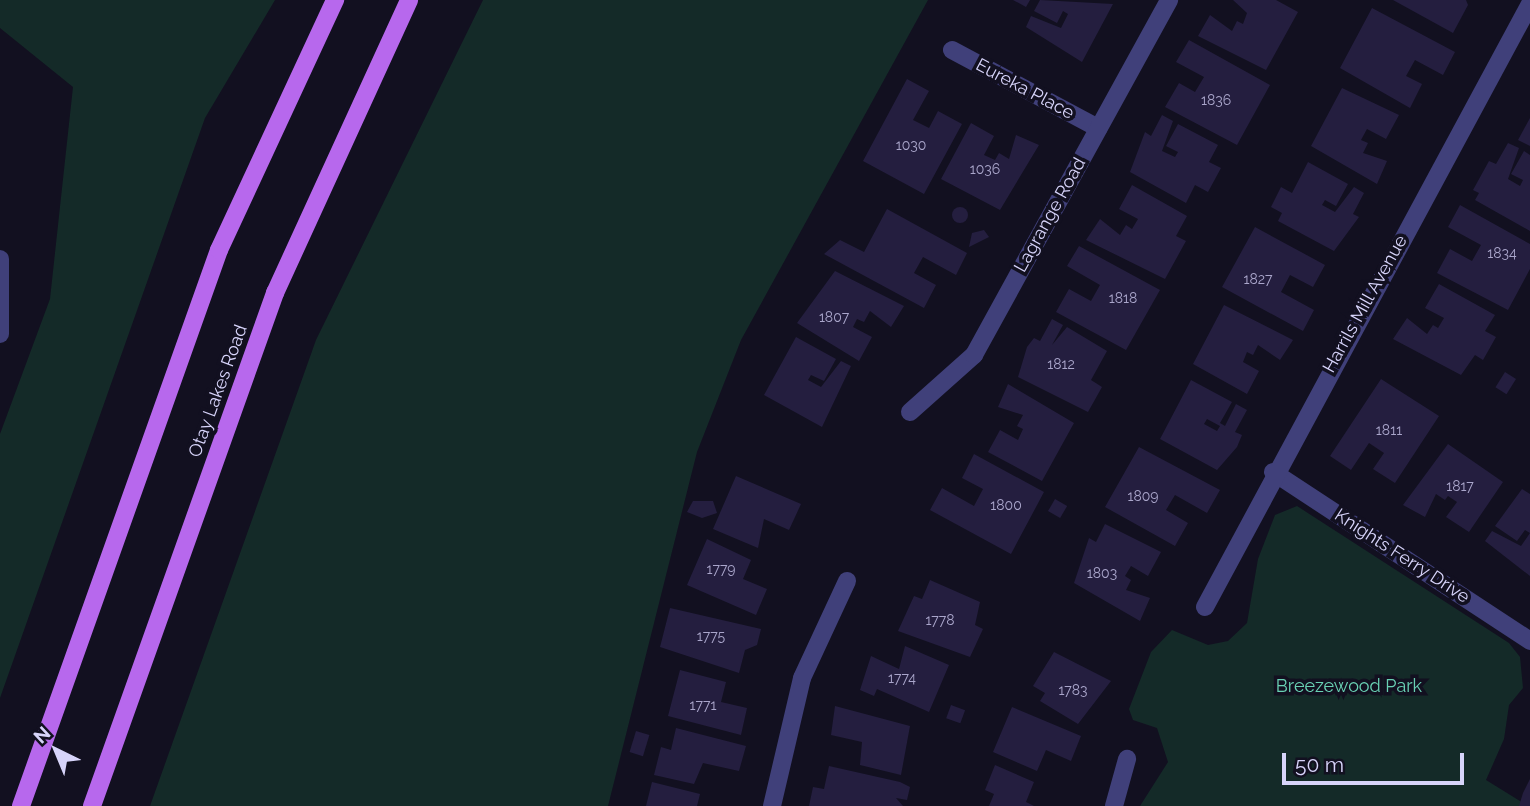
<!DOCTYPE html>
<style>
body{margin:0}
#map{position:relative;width:1530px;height:806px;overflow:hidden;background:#121020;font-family:Raleway,sans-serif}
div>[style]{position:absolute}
.green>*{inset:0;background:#142a28}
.building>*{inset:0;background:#241e3f;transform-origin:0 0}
.round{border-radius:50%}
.street>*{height:18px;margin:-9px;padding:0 9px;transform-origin:9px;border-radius:9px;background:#40407a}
.primary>*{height:18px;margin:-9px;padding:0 9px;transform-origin:9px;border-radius:9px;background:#b768ed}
span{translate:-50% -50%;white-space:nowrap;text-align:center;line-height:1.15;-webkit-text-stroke:7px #121020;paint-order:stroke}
.number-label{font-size:14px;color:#aaa6cb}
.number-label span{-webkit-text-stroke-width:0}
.street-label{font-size:18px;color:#d7d4fa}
.park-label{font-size:18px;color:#69d1b4}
.north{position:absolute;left:21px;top:715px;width:70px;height:70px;-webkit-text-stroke:5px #121020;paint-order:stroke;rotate:317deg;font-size:19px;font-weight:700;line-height:28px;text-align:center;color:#d7d4fa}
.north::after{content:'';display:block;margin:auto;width:24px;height:32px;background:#d7d4fa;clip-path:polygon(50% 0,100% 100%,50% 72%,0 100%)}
.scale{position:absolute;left:1282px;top:753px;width:182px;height:32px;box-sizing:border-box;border:4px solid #d7d4fa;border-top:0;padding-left:9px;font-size:21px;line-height:24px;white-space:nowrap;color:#d7d4fa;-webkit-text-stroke:5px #121020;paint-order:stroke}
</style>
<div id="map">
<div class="green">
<div style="clip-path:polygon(0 0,275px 0,205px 118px,0 698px,0 434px,50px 299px,73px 87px,0 28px)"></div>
<div style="clip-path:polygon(483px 0,928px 0,741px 340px,697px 452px,608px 806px,150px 806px,316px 340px)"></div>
<div style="clip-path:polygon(1297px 506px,1509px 643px,1520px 657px,1523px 688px,1509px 705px,1504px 739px,1486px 780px,1528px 806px,1140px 806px,1168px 762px,1157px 728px,1133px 720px,1129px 709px,1151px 652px,1172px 630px,1208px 645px,1228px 641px,1247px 623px,1258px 559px,1275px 515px)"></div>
</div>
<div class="building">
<div style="clip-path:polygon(1013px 0,1030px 0,1026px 7px)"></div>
<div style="clip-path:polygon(1040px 0,1113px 4px,1082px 62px,1026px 27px,1031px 16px,1061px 28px,1068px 14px,1063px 11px,1057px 23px,1034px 11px)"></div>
<div style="clip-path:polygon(1233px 0,1276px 0,1298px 12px,1266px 70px,1198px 36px,1210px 15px,1232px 31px,1237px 21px,1243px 24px,1247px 13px)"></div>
<div style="clip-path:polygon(1393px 0,1466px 0,1468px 5px,1453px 33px)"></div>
<div style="clip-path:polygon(1372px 8px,1455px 52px,1443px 75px,1415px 60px,1406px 76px,1422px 84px,1410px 108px,1340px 68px)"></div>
<div style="clip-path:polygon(1189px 40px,1270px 85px,1237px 145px,1165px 107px,1179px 83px,1195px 92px,1204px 77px,1176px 62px)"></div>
<div style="clip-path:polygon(907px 79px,929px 91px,913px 120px,929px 128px,938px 111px,962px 124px,924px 194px,863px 161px)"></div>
<div style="clip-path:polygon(1342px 88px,1399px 115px,1386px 139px,1367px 129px,1361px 140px,1368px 143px,1363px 153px,1387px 161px,1377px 184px,1311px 146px)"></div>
<div style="clip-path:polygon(1162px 115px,1173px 121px,1162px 151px,1175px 157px,1178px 152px,1166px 146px,1178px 124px,1218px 145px,1209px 162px,1221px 168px,1208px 192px,1195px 185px,1186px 203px,1130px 172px,1145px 132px,1151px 136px)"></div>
<div style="clip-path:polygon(1530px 118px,1530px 146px,1518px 140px)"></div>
<div style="clip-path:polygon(971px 123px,994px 136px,984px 155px,995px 160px,999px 153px,1009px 159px,1016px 135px,1039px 145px,1000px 210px,941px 179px)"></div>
<div style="clip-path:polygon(1508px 143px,1519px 148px,1508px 179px,1520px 186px,1523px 180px,1511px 174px,1524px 151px,1530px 155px,1530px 231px,1475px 200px,1479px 193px,1473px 190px,1489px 161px,1496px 164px)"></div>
<div style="clip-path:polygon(1308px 162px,1348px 184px,1336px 206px,1325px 200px,1322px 205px,1335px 212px,1354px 187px,1364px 193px,1353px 214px,1359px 217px,1334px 251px,1278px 221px,1282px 213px,1271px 207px,1281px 187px,1292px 193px)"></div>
<div style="clip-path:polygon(1132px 185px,1187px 216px,1176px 236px,1186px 241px,1165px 279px,1086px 240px,1100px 219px,1120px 235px,1126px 225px,1132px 229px,1138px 219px,1119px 209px)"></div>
<div style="clip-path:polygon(1460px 205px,1530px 244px,1530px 269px,1508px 310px,1437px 273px,1450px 249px,1472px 261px,1481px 245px,1448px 227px)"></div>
<div class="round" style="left:952px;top:207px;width:16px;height:16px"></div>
<div style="clip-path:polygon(887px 209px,967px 253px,956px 275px,923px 257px,914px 273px,936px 285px,924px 308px,824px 254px,840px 240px,864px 252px)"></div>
<div style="clip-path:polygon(1255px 227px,1325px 265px,1313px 287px,1290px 275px,1281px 292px,1314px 310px,1303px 331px,1222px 287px)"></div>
<div style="clip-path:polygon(984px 230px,989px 237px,969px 247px,972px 233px)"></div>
<div style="clip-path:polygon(1079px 246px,1160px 290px,1126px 350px,1056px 312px,1069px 289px,1091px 301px,1100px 285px,1067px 266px)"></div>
<div style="clip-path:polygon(835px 271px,904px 306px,891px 327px,870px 311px,864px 322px,857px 319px,853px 327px,872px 337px,859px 361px,797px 323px)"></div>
<div style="clip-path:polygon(1439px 284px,1495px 315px,1485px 331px,1496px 337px,1483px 360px,1475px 355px,1461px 375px,1393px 339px,1407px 318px,1427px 334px,1433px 325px,1438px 328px,1444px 318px,1425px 308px)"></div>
<div style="clip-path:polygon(1224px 305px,1293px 340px,1280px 360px,1258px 345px,1253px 355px,1247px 352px,1243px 362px,1259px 371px,1247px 394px,1193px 364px)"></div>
<div style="clip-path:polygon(1052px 319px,1063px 325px,1052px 345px,1067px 327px,1107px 351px,1091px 380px,1102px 387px,1088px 412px,1018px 377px,1027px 347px,1034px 338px,1040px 341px)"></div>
<div style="clip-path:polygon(796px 337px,836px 359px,824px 381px,811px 375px,808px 380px,821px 387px,841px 361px,851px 366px,822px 427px,764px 395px)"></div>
<div style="left:1505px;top:372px;width:13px;height:18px;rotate:32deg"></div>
<div style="clip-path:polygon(1381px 379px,1439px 416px,1395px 483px,1373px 469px,1384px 453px,1369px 443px,1351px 470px,1330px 456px)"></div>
<div style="clip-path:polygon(evenodd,1191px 380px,1232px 402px,1220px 423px,1225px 426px,1236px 404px,1247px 410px,1235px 432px,1242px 435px,1237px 447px,1217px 470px,1160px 439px,1191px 380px,1207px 419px,1220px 426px,1217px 431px,1204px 424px,1207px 419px)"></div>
<div style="clip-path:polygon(1008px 384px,1074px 423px,1042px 481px,988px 452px,1000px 430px,1018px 440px,1023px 429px,1017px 426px,1023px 415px,998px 407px)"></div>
<div style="clip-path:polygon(1448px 444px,1503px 482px,1469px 532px,1446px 517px,1457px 502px,1448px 496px,1445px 500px,1436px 494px,1425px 517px,1403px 505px)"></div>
<div style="clip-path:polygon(1139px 447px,1220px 490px,1207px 513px,1175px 495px,1166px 510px,1188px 523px,1175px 546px,1105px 507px)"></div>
<div style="clip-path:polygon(974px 454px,1044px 492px,1011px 554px,930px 510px,942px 488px,974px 506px,983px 489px,962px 478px)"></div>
<div style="clip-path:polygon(736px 476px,801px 504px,789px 530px,764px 519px,758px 548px,713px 529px)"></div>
<div style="clip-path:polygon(1522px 489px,1530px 494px,1530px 576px,1485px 541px,1492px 531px,1521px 546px,1530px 533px,1525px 530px,1517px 541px,1495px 526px)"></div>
<div style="left:1055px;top:499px;width:14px;height:14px;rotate:30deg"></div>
<div style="clip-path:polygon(693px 501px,713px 501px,717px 513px,702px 518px,687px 512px)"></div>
<div style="clip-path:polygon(1105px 524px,1161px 552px,1148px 576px,1131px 566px,1125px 576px,1131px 580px,1126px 590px,1150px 598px,1140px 621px,1074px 583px,1089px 538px,1096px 542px)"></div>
<div style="clip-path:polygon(707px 539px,751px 560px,743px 579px,767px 589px,756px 615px,687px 585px)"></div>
<div style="clip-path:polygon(930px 580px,980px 602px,975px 625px,983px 629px,970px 657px,898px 631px,914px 596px,922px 599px)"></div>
<div style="clip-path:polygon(670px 608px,761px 629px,757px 645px,745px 650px,739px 673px,660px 647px)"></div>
<div style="clip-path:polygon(905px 646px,949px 665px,929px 712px,877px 689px,874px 696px,860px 690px,871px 656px,899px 669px)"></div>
<div style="clip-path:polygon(1054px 652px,1111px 681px,1078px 724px,1040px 701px,1045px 693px,1033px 686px)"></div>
<div style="clip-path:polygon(680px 670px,726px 682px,721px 702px,747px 708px,741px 735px,668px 716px)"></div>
<div style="left:951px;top:705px;width:15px;height:14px;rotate:20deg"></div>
<div style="clip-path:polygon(835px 706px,910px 726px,901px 775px,860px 765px,862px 742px,831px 735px)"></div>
<div style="clip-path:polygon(1012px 707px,1081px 736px,1071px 761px,1046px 750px,1037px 771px,993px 752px)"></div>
<div style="clip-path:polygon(676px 728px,746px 746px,739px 771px,703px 763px,694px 784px,654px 775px,661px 747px,671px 750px)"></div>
<div style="left:636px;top:731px;width:14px;height:22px;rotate:17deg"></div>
<div style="clip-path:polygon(995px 765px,1034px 782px,1026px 802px,1034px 806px,989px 806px,994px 794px,985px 790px)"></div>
<div style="clip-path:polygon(829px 766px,900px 782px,910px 787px,907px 800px,896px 798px,903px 806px,809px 806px,813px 787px,824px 789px)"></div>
<div style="clip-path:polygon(1530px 779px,1530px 806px,1519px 806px,1523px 793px)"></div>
<div style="clip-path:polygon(652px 782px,700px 794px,697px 806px,646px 806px)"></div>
</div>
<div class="street">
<div style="left:952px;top:50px;width:166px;rotate:28.1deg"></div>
<div style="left:0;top:259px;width:75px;rotate:90deg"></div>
<div style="left:910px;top:412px;width:86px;rotate:-41.7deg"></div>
<div style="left:974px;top:355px;width:405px;rotate:-61.2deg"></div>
<div style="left:1273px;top:472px;width:308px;rotate:33.3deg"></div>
<div style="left:1205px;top:607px;width:685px;rotate:-61.68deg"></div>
<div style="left:772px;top:806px;width:131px;rotate:-76.8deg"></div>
<div style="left:802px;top:678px;width:107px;rotate:-65.1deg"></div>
<div style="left:1114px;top:806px;width:49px;rotate:-74.5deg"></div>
</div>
<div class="primary">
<div style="left:21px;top:806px;width:590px;rotate:-70.4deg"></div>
<div style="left:219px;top:250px;width:276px;rotate:-65.1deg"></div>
<div style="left:92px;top:806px;width:545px;rotate:-70.37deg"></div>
<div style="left:275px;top:293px;width:322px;rotate:-65.4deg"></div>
</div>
<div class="number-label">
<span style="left:1216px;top:100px">1836</span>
<span style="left:911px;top:145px">1030</span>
<span style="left:985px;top:169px">1036</span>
<span style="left:1502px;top:253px">1834</span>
<span style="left:1258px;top:279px">1827</span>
<span style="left:1123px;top:298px">1818</span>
<span style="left:834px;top:317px">1807</span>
<span style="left:1061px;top:364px">1812</span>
<span style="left:1389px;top:430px">1811</span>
<span style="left:1460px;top:486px">1817</span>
<span style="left:1143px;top:496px">1809</span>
<span style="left:1006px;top:505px">1800</span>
<span style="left:721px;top:569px">1779</span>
<span style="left:1102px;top:573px">1803</span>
<span style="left:940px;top:620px">1778</span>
<span style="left:711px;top:636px">1775</span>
<span style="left:902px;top:678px">1774</span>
<span style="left:1073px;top:690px">1783</span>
<span style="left:703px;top:705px">1771</span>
</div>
<div class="street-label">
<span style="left:1025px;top:89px;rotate:28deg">Eureka Place</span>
<span style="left:1050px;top:215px;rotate:-61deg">Lagrange Road</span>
<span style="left:1365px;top:304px;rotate:-61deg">Harrils Mill Avenue</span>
<span style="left:218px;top:391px;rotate:-70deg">Otay Lakes Road</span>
<span style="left:1402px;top:556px;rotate:33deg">Knights Ferry Drive</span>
</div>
<div class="park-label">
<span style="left:1349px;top:686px">Breezewood Park</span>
</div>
<div class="north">N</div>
<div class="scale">50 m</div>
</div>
